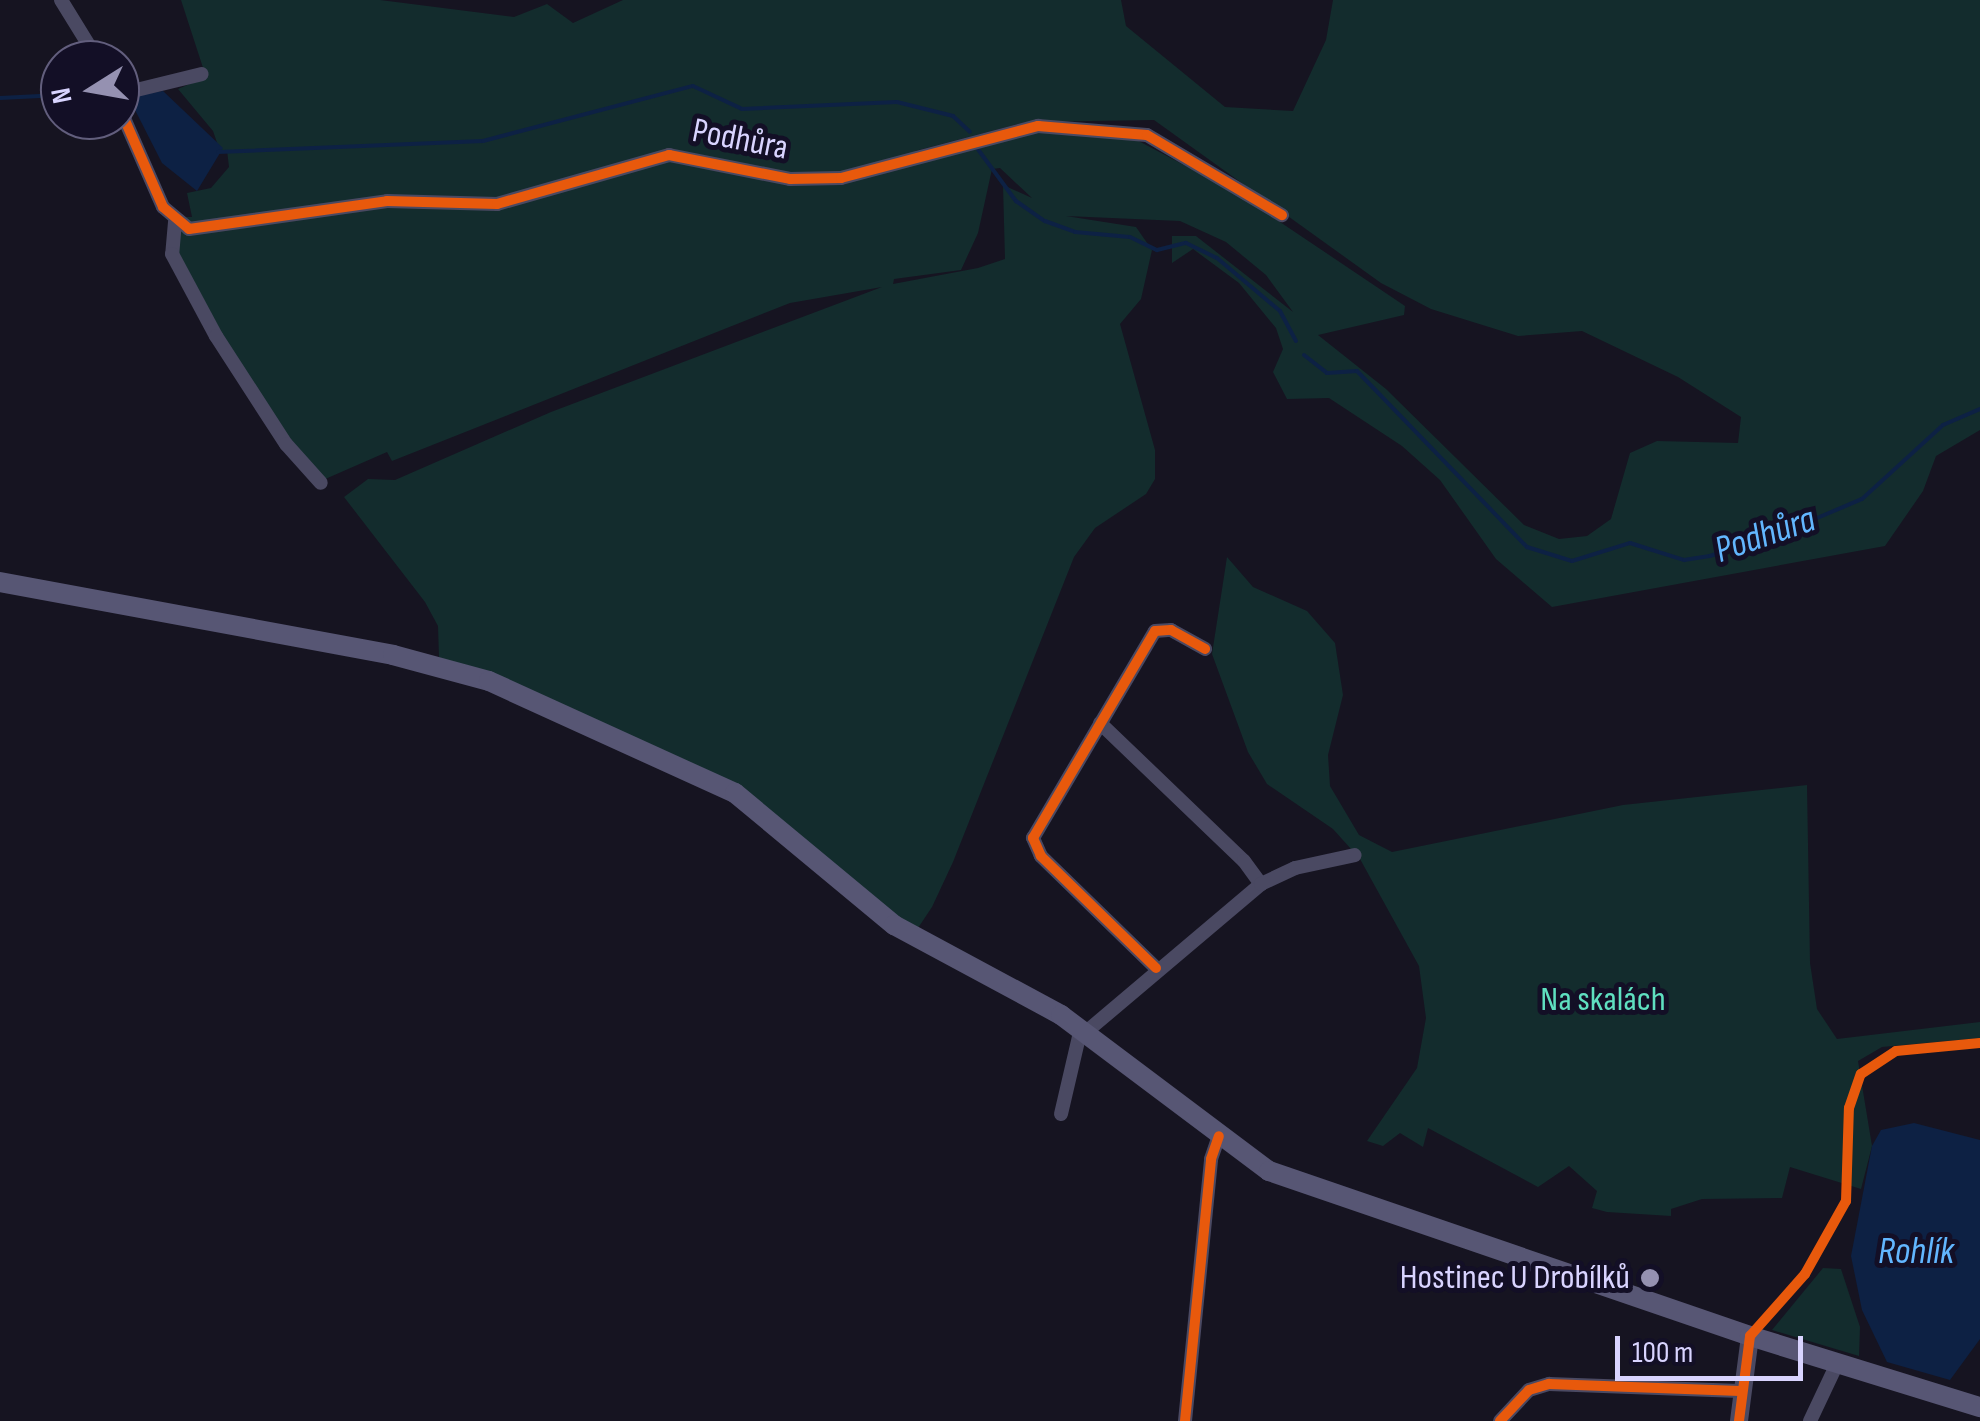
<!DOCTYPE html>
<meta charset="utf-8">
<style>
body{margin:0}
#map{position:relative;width:1980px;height:1421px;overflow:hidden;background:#161421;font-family:"Sofia Sans Condensed",sans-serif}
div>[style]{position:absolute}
.green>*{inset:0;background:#132c2d}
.water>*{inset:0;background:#0d2144}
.stream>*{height:4px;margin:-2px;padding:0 2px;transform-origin:2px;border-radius:2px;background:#0d2144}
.minor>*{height:14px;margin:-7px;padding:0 7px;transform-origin:7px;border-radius:7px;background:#4a4962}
.tertiary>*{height:18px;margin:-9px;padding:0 9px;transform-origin:9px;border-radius:9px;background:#4a4962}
.secondary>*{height:20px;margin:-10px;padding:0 10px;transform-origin:10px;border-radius:10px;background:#575674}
.cycleway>*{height:10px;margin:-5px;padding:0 5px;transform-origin:5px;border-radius:5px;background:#e8590c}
.dots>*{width:28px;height:28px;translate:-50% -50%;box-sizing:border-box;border:5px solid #130f26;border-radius:50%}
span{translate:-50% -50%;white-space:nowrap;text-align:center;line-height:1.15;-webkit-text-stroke:10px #130f26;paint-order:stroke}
.street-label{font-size:35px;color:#d9d4ff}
.park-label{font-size:35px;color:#5fe0c0}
.poi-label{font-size:35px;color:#d9d4ff}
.right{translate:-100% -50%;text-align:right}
.water-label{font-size:38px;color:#62b6ff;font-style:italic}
.north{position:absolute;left:40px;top:40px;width:100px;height:100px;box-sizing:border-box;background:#130f26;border:2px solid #625e7d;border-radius:50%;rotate:259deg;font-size:28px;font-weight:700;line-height:40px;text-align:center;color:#d9d4ff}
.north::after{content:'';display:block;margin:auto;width:35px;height:45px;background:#9591b1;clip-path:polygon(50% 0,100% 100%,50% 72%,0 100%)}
.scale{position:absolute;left:1615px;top:1336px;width:188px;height:45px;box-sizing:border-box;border:5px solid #d9d4ff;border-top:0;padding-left:12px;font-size:30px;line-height:35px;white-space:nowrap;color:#d9d4ff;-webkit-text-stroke:8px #130f26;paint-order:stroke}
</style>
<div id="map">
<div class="green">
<div style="clip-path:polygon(evenodd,181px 0,380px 0,514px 17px,547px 4px,573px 23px,623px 0,1121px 0,1126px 26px,1225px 107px,1293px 111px,1326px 40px,1333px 0,1980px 0,1980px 430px,1936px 456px,1923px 491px,1885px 546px,1552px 607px,1496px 559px,1440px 480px,1402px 446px,1329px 398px,1287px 399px,1273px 372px,1283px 349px,1276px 328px,1239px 283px,1193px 249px,1172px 263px,1172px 236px,1196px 236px,1293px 312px,1266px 275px,1226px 242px,1180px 221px,1066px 216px,1136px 227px,1152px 250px,1141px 299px,1120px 324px,1155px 450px,1155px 479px,1146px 494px,1095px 528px,1074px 557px,953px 862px,932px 907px,918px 928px,907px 929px,775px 821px,451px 666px,439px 657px,438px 626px,425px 602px,344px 497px,368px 479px,395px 480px,551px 412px,882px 287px,790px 303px,392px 461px,387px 452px,323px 480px,292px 445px,218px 332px,176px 252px,184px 217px,192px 217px,187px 193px,211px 188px,229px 167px,227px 150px,220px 151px,213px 131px,178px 89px,206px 77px,181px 0,1154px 120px,1381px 283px,1431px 309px,1518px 336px,1582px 331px,1678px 377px,1741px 417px,1738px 443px,1657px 441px,1630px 453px,1611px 519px,1587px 536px,1559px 539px,1524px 525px,1386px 389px,1318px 335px,1404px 315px,1405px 306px,1237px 193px,1131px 137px,1014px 131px,919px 164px,915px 151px,1026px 122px,1154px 120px,181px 0,1000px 168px,1032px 198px,1003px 185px,1005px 259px,978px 268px,893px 284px,894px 279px,961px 270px,978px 233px,992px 169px,1000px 168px)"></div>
<div style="clip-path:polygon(1227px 557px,1253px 587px,1307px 611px,1335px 643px,1343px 695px,1328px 755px,1330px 786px,1359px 835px,1392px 852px,1623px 805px,1807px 785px,1810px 963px,1817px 1009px,1837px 1039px,1980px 1022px,1980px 1038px,1882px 1047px,1858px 1061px,1872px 1146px,1861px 1189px,1790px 1167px,1782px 1198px,1702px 1199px,1671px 1209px,1671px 1216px,1607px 1212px,1592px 1208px,1597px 1191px,1569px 1166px,1538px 1187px,1428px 1128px,1423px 1147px,1400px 1133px,1383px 1146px,1367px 1141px,1417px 1068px,1426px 1018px,1419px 966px,1360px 859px,1333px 829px,1267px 784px,1248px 752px,1212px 654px)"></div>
<div style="clip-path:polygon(1823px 1268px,1841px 1269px,1860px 1327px,1859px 1356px,1772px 1330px)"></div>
</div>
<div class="water">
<div style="clip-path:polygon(163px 91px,223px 148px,197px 191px,162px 163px,132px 104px,139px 95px)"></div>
<div style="clip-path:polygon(1914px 1123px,1980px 1140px,1980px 1339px,1950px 1380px,1887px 1362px,1862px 1310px,1851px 1256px,1872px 1146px,1881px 1130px)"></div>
</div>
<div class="stream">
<div style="left:0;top:98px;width:60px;rotate:-2.9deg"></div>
<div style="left:977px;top:148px;width:66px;rotate:53.7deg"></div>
<div style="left:1016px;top:201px;width:35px;rotate:35deg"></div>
<div style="left:1045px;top:221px;width:32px;rotate:20deg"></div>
<div style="left:1075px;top:232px;width:55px;rotate:5.2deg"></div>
<div style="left:1130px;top:237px;width:30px;rotate:26deg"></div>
<div style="left:1157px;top:250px;width:30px;rotate:-14deg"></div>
<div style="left:1186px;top:243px;width:34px;rotate:26deg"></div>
<div style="left:1217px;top:258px;width:82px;rotate:40.1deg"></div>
<div style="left:1280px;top:311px;width:34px;rotate:62deg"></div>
<div style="left:218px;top:152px;width:265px;rotate:-2.4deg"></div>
<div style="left:483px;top:141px;width:217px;rotate:-14.7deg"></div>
<div style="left:693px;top:86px;width:54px;rotate:25.1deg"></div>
<div style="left:742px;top:109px;width:155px;rotate:-2.6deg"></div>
<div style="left:897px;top:102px;width:58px;rotate:14deg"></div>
<div style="left:953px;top:116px;width:23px;rotate:43deg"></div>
<div style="left:1304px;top:355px;width:29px;rotate:38deg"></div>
<div style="left:1327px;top:373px;width:30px;rotate:-4deg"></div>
<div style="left:1357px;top:371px;width:245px;rotate:46deg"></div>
<div style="left:1527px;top:547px;width:47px;rotate:17.3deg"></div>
<div style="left:1572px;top:561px;width:61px;rotate:-17.2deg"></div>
<div style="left:1630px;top:543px;width:57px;rotate:17.5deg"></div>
<div style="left:1684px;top:560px;width:26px;rotate:-9deg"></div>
<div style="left:1710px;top:556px;width:106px;rotate:-19.3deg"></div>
<div style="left:1810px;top:521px;width:56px;rotate:-22.9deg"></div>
<div style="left:1862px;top:499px;width:110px;rotate:-42.4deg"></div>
<div style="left:1943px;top:425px;width:40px;rotate:-23.4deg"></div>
</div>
<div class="minor">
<div style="left:61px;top:0;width:70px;rotate:58.3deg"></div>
<div style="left:120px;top:94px;width:84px;rotate:-13.7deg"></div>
<div style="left:120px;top:109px;width:107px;rotate:66.3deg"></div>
<div style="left:163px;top:207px;width:34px;rotate:40deg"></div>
<div style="left:189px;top:229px;width:200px;rotate:-8deg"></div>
<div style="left:387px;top:201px;width:110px;rotate:1.6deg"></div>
<div style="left:497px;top:204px;width:179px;rotate:-15.9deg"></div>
<div style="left:669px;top:155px;width:123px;rotate:11.2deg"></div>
<div style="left:790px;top:179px;width:51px;rotate:-1.1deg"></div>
<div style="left:841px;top:178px;width:204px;rotate:-14.8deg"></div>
<div style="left:1038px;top:126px;width:109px;rotate:4.7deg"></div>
<div style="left:1147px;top:135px;width:157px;rotate:30.7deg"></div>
<div style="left:175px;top:222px;width:32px;rotate:95deg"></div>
<div style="left:172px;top:254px;width:93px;rotate:61.8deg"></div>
<div style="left:216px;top:336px;width:129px;rotate:57.1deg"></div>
<div style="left:286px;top:444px;width:52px;rotate:48.1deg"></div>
<div style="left:1100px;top:723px;width:199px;rotate:43.8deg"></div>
<div style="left:1244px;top:861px;width:29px;rotate:54deg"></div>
<div style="left:1156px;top:968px;width:161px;rotate:-135.8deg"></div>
<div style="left:1041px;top:856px;width:20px;rotate:-114deg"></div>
<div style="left:1033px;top:838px;width:240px;rotate:-59.5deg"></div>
<div style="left:1155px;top:631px;width:16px;rotate:-4deg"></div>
<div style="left:1171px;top:630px;width:39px;rotate:29deg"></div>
<div style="left:1086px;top:1032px;width:229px;rotate:-40.2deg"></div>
<div style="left:1261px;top:884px;width:38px;rotate:-25deg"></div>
<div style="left:1295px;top:868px;width:61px;rotate:-12.2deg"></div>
<div style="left:1061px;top:1114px;width:88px;rotate:-76.9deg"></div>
<div style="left:1185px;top:1421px;width:263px;rotate:-84.3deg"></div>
<div style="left:1211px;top:1159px;width:24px;rotate:-71deg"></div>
<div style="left:1500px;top:1421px;width:42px;rotate:-46.9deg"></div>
<div style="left:1529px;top:1390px;width:21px;rotate:-17deg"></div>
<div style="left:1549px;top:1384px;width:191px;rotate:2.1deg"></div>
<div style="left:1810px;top:1421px;width:63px;rotate:-64.7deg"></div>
</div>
<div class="tertiary">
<div style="left:1739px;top:1421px;width:86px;rotate:-82.6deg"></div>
</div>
<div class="secondary">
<div style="left:0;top:582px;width:400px;rotate:10.5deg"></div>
<div style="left:393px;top:655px;width:99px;rotate:15.2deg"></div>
<div style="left:489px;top:681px;width:270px;rotate:24.5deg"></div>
<div style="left:735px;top:793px;width:207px;rotate:39.7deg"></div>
<div style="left:894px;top:925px;width:190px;rotate:28.3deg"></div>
<div style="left:1061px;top:1015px;width:260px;rotate:36.9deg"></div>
<div style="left:1269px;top:1171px;width:509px;rotate:18.93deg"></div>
<div style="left:1750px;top:1336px;width:241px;rotate:17.2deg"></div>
</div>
<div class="cycleway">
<div style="left:120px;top:109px;width:107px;rotate:66.3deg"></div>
<div style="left:163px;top:207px;width:34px;rotate:40deg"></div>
<div style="left:189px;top:229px;width:200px;rotate:-8deg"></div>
<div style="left:387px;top:201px;width:110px;rotate:1.6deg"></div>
<div style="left:497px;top:204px;width:179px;rotate:-15.9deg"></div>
<div style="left:669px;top:155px;width:123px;rotate:11.2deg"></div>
<div style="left:790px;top:179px;width:51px;rotate:-1.1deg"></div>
<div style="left:841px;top:178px;width:204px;rotate:-14.8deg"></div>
<div style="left:1038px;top:126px;width:109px;rotate:4.7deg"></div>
<div style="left:1147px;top:135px;width:157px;rotate:30.7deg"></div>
<div style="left:1156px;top:968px;width:161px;rotate:-135.8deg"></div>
<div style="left:1041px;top:856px;width:20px;rotate:-114deg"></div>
<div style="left:1033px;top:838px;width:240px;rotate:-59.5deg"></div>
<div style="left:1155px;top:631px;width:16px;rotate:-4deg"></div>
<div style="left:1171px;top:630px;width:39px;rotate:29deg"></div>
<div style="left:1185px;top:1421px;width:263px;rotate:-84.3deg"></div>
<div style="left:1211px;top:1159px;width:24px;rotate:-71deg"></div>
<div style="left:1500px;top:1421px;width:42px;rotate:-46.9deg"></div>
<div style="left:1529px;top:1390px;width:21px;rotate:-17deg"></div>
<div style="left:1549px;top:1384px;width:191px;rotate:2.1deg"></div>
<div style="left:1739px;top:1421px;width:86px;rotate:-82.6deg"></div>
<div style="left:1750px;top:1336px;width:83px;rotate:-48.4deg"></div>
<div style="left:1805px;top:1274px;width:84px;rotate:-60.7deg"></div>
<div style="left:1846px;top:1201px;width:93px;rotate:-88.2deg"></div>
<div style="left:1849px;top:1108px;width:36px;rotate:-71deg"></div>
<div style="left:1861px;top:1074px;width:42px;rotate:-33.3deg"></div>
<div style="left:1896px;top:1051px;width:84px;rotate:-5.4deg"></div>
</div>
<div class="dots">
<div style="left:1650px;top:1278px;background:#9591b1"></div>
</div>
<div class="street-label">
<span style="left:740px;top:140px;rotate:11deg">Podhůra</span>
</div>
<div class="park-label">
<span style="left:1603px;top:1000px">Na skalách</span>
</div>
<div class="poi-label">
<span class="right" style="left:1630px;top:1278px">Hostinec U Drobílků</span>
</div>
<div class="water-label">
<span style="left:1765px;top:535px;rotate:-19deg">Podhůra</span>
<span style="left:1916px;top:1252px">Rohlík</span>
</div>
<div class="north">N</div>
<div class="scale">100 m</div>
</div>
